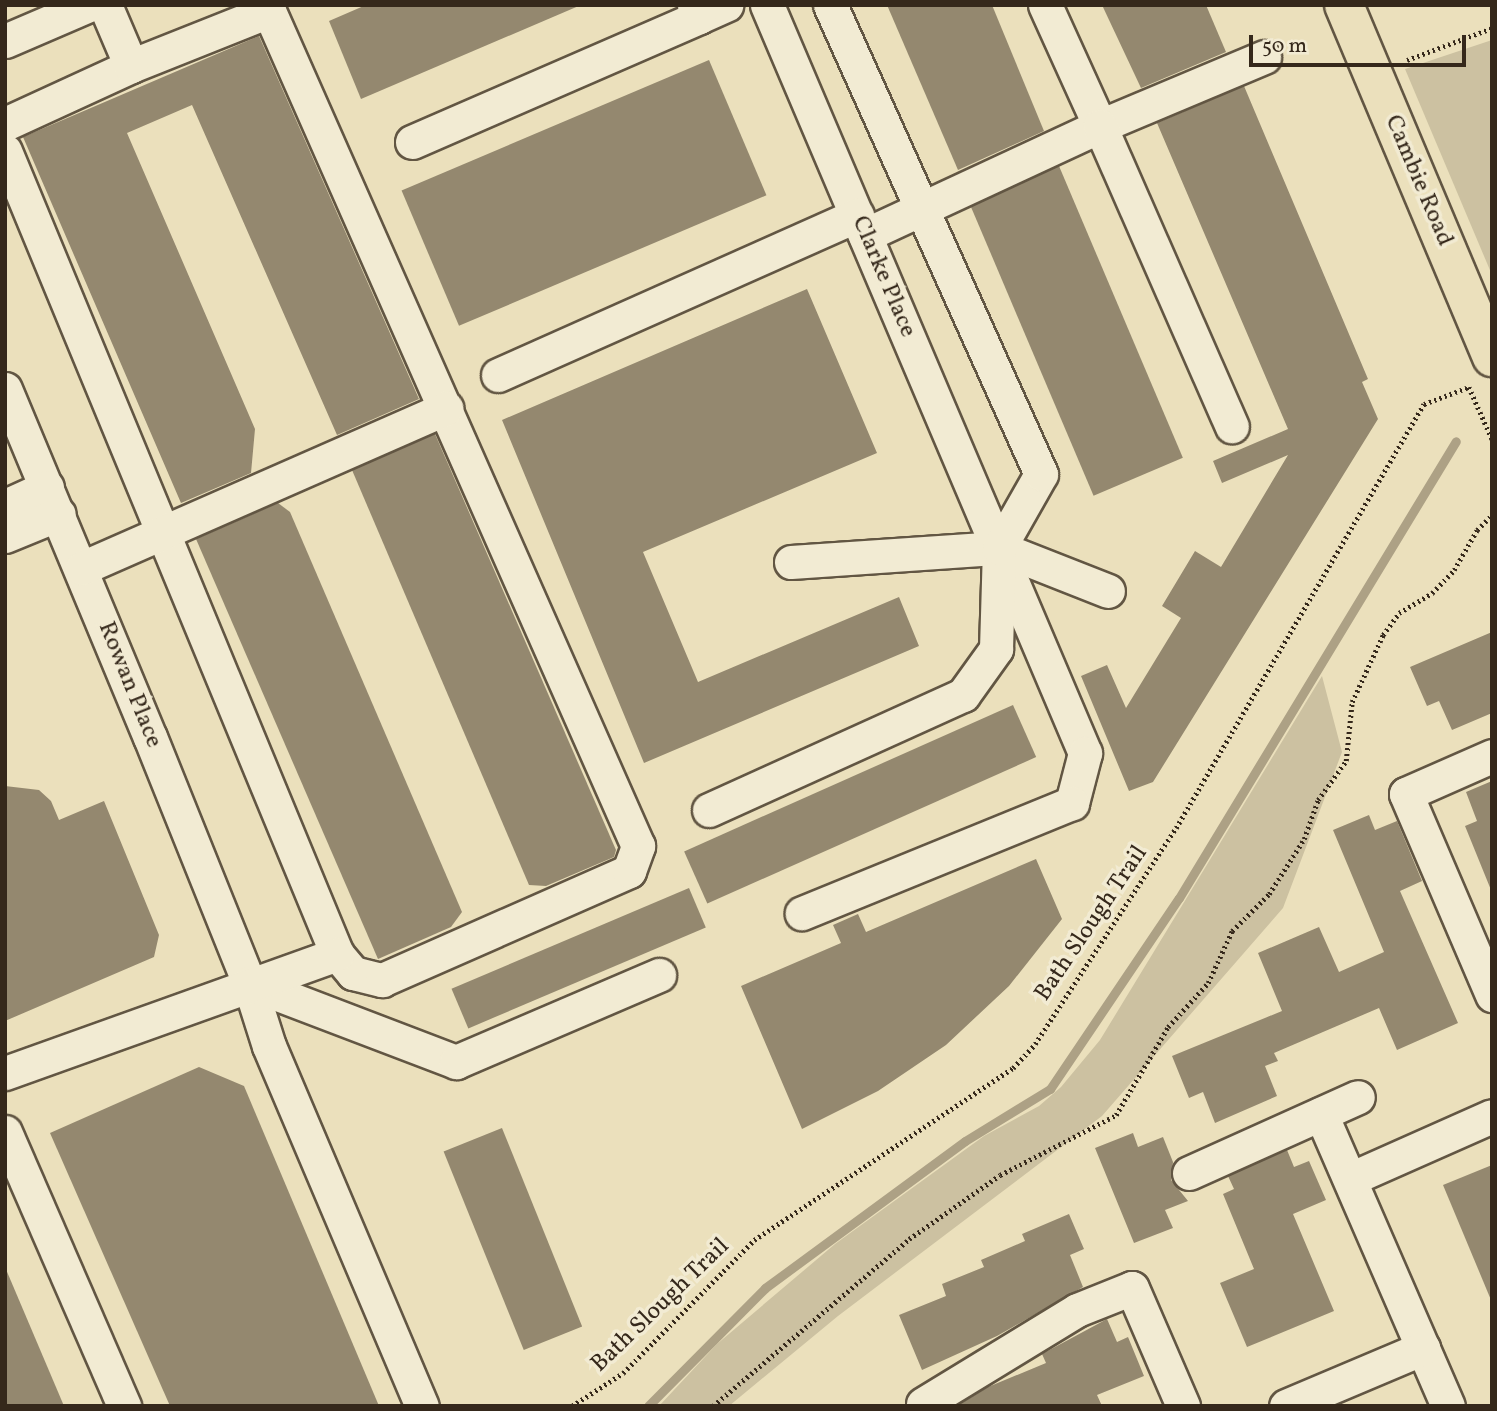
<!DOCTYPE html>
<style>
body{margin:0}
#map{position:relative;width:1497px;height:1411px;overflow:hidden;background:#ebe0bc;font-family:Vollkorn,serif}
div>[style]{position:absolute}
.green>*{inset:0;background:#ccc1a1}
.stream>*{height:9px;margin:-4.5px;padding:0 4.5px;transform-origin:4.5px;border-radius:4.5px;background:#ada185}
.building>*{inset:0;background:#94886f;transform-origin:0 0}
.path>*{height:4.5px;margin-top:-2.25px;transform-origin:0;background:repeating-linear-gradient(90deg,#35281b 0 2px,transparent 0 5.5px)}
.roads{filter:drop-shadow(2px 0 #625643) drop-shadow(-2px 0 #625643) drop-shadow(0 2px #625643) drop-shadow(0 -2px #625643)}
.minor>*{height:33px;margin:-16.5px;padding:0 16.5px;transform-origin:16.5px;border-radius:16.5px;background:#f2ebd3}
.major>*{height:38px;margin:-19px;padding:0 19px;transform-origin:19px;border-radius:19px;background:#ebe0bc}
span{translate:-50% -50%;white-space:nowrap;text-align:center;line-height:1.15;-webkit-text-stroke:7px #f2ebd3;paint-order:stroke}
.street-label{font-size:24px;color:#35281b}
.frame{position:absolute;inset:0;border:7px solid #35281b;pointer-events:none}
.scale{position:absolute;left:1249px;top:35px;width:217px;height:32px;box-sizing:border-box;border:4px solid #35281b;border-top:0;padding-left:9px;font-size:21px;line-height:24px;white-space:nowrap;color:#35281b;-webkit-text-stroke:5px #f2ebd3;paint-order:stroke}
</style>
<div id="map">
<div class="green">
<div style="clip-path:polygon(1492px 40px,1492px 275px,1405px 69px)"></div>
<div style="clip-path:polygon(1322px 676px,1342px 752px,1283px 908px,1102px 1116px,838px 1316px,729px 1406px,659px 1406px,717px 1344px,835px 1244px,984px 1136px,1039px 1106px,1061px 1087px,1100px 1040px)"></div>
</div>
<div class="stream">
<div style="left:648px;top:1406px;width:166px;rotate:-45.2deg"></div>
<div style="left:765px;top:1288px;width:248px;rotate:-36.3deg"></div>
<div style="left:965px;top:1141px;width:100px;rotate:-31.5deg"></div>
<div style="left:1050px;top:1089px;width:230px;rotate:-56deg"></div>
<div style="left:1179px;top:898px;width:534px;rotate:-58.78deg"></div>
</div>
<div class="building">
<div style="clip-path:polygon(366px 5px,581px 5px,361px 99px,329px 21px)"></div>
<div style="clip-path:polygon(887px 5px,992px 5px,1044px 131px,958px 170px)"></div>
<div style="clip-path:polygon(1102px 5px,1206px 5px,1226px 52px,1141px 88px)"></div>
<div style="clip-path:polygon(259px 36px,419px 399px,337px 435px,192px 105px,127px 133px,255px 429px,251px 473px,181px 503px,23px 137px)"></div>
<div style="left:709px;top:60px;width:147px;height:334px;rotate:67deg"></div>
<div style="clip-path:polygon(1244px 86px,1368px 379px,1362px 382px,1378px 419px,1153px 782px,1129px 791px,1081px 676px,1107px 665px,1126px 708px,1181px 618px,1162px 606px,1195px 551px,1221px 567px,1288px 455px,1222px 483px,1213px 461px,1288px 429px,1157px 123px)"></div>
<div style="left:1059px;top:166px;width:317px;height:97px;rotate:67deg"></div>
<div style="clip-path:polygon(807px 289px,877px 453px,643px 552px,698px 682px,899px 597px,919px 646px,644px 763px,502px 420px)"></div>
<div style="clip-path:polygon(435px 434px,616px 850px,614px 857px,546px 886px,529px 885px,352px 470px)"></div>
<div style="clip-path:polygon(278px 503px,290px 512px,462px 912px,451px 927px,378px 959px,196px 539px)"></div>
<div style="clip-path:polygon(1492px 632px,1492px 713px,1452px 730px,1439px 701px,1427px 706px,1410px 667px)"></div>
<div style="left:1013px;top:705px;width:57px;height:360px;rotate:66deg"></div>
<div style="clip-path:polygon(1492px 781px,1492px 890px,1491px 890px,1465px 826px,1477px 821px,1466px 792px)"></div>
<div style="clip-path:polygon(5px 786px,39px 790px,51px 801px,59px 820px,104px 801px,159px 935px,154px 957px,5px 1021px)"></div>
<div style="clip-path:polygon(1369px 815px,1375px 830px,1397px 821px,1422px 881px,1400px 891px,1458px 1023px,1397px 1050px,1379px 1008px,1274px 1053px,1278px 1061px,1265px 1066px,1277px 1096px,1215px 1123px,1203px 1092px,1189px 1098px,1172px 1056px,1282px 1011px,1258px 953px,1319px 927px,1339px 972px,1384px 952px,1333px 830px)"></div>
<div style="clip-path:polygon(1036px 859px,1062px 919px,1009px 986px,946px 1045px,878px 1091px,802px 1129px,741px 986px,841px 943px,833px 925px,858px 914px,866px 932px)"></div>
<div style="left:689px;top:888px;width:43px;height:258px;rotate:67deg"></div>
<div style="clip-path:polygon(199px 1067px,244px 1086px,379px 1406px,170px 1406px,50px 1133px)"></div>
<div style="left:502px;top:1128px;width:214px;height:63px;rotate:68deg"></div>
<div style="clip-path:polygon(1133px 1133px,1138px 1147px,1163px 1137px,1173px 1162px,1171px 1180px,1188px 1201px,1165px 1210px,1173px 1228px,1134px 1243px,1095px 1148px)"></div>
<div style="clip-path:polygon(1287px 1150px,1294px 1167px,1309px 1161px,1326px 1200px,1293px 1214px,1334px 1311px,1247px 1347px,1220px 1283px,1254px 1269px,1223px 1194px,1234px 1189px,1228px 1176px)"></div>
<div style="clip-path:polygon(1492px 1165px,1492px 1300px,1491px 1300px,1443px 1185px)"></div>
<div style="clip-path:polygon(1069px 1214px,1084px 1249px,1070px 1255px,1083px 1287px,997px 1336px,922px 1370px,899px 1315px,946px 1296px,942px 1284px,984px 1267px,981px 1260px,1025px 1241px,1022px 1234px)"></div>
<div style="clip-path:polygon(5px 1267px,64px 1406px,5px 1406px)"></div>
<div style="clip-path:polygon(1107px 1319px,1117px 1342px,1128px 1337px,1144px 1376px,1097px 1395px,1102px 1406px,957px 1406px,988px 1387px,1046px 1363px,1042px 1354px)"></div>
</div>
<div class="path">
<div style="left:1407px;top:60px;width:91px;rotate:-20.6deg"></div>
<div style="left:572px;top:1406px;width:61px;rotate:-32.9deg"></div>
<div style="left:623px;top:1373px;width:187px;rotate:-45.4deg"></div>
<div style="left:754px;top:1240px;width:311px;rotate:-33.6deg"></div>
<div style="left:1013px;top:1068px;width:33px;rotate:-47deg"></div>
<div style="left:1035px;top:1044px;width:258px;rotate:-56.9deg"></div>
<div style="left:1176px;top:828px;width:491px;rotate:-59.7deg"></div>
<div style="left:1424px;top:404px;width:48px;rotate:-20.7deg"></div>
<div style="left:1469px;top:387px;width:57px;rotate:66.1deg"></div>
<div style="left:713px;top:1406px;width:257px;rotate:-40.4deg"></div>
<div style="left:909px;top:1239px;width:111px;rotate:-35.1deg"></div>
<div style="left:1000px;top:1175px;width:131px;rotate:-27.3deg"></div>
<div style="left:1116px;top:1115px;width:102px;rotate:-59.4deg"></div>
<div style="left:1168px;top:1027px;width:59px;rotate:-47.7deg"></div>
<div style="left:1208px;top:983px;width:57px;rotate:-65.2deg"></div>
<div style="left:1232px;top:931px;width:52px;rotate:-45deg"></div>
<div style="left:1269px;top:894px;width:65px;rotate:-57.5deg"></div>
<div style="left:1304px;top:839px;width:41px;rotate:-70.3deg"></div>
<div style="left:1318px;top:800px;width:48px;rotate:-54.3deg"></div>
<div style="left:1346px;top:761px;width:59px;rotate:-84.2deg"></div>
<div style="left:1352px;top:702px;width:74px;rotate:-65.2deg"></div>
<div style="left:1383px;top:635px;width:27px;rotate:-54deg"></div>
<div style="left:1399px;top:613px;width:39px;rotate:-31deg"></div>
<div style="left:1432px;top:593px;width:32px;rotate:-46deg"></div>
<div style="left:1454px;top:570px;width:46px;rotate:-60.1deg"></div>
<div style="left:1477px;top:530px;width:21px;rotate:-45deg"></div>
</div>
<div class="roads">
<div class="minor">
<div style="left:694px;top:5px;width:13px;rotate:67deg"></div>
<div style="left:699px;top:17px;width:30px;rotate:-24deg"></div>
<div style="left:767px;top:5px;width:813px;rotate:66.97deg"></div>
<div style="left:1085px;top:753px;width:52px;rotate:104.6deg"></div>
<div style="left:1072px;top:803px;width:292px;rotate:157.8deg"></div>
<div style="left:1045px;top:5px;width:133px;rotate:65.6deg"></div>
<div style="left:1100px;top:126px;width:178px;rotate:-22.8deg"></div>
<div style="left:5px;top:41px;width:91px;rotate:-23.2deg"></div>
<div style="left:5px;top:124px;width:139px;rotate:-24.7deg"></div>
<div style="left:412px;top:142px;width:313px;rotate:-23.5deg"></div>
<div style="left:5px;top:151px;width:869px;rotate:67.54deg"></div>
<div style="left:337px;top:954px;width:25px;rotate:50deg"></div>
<div style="left:353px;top:973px;width:30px;rotate:14deg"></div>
<div style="left:382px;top:980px;width:270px;rotate:-23.8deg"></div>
<div style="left:629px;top:871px;width:27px;rotate:-70deg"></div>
<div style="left:638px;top:846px;width:913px;rotate:-113.84deg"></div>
<div style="left:269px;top:11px;width:149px;rotate:158.3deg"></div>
<div style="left:131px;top:66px;width:66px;rotate:-113.1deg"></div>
<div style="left:865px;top:235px;width:259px;rotate:-24.9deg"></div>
<div style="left:1100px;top:126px;width:328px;rotate:66.3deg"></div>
<div style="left:498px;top:375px;width:393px;rotate:-24deg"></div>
<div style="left:5px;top:389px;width:377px;rotate:67.4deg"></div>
<div style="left:150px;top:737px;width:265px;rotate:68.1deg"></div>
<div style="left:249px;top:983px;width:66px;rotate:72.4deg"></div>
<div style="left:269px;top:1046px;width:391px;rotate:67deg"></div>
<div style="left:5px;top:506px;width:46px;rotate:-24.3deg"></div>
<div style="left:5px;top:536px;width:58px;rotate:-22.2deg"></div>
<div style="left:791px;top:562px;width:208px;rotate:-3.9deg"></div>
<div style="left:999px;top:548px;width:117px;rotate:21.5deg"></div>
<div style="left:82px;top:568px;width:398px;rotate:-23.7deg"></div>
<div style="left:1492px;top:756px;width:94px;rotate:156.2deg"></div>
<div style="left:1406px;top:794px;width:219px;rotate:66.8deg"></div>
<div style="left:709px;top:810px;width:279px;rotate:-24.4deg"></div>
<div style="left:963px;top:695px;width:57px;rotate:-54.3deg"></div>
<div style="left:996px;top:649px;width:101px;rotate:-88.3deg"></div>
<div style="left:999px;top:548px;width:85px;rotate:-60.4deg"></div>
<div style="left:1041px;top:474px;width:514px;rotate:-114.22deg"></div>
<div style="left:249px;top:983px;width:222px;rotate:20.9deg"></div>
<div style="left:456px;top:1062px;width:221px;rotate:-23.2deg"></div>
<div style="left:5px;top:1073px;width:353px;rotate:-19.7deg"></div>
<div style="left:1321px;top:1114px;width:318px;rotate:66.5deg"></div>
<div style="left:5px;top:1132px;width:299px;rotate:66.5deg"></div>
<div style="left:1189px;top:1173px;width:185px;rotate:-24.2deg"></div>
<div style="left:1350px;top:1179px;width:155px;rotate:-23.9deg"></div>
<div style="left:923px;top:1404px;width:180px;rotate:-31.4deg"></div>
<div style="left:1077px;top:1310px;width:59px;rotate:-21.8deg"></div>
<div style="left:1132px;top:1288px;width:129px;rotate:66.6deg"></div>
<div style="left:1286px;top:1406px;width:149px;rotate:-22.9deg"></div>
</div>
<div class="major">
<div style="left:1344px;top:5px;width:382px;rotate:67.2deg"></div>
</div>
</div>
<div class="street-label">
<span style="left:1418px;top:181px;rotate:67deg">Cambie Road</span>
<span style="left:883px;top:277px;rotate:67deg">Clarke Place</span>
<span style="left:129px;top:685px;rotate:68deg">Rowan Place</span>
<span style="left:1092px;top:924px;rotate:-56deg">Bath Slough Trail</span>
<span style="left:661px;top:1306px;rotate:-44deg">Bath Slough Trail</span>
</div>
<div class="frame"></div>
<div class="scale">50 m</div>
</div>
